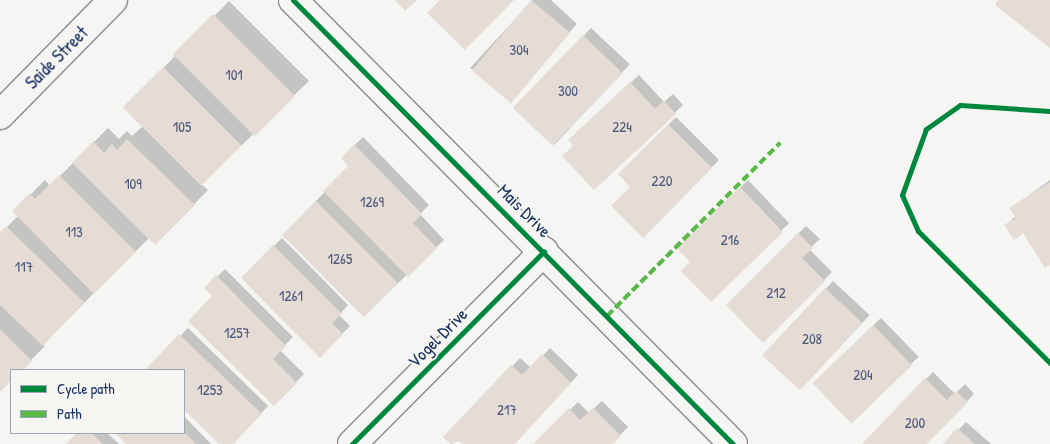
<!DOCTYPE html>
<style>
body{margin:0}
#map{position:relative;width:1050px;height:444px;overflow:hidden;background:#f5f5f3;font-family:"Patrick Hand",sans-serif}
div>[style]{position:absolute}
.shadow>*{inset:0;background:#0003;transform-origin:0 0}
.building>*{inset:0;background:#e6dcd6;transform-origin:0 0}
.roads{filter:drop-shadow(1px 0 #898d95) drop-shadow(-1px 0 #898d95) drop-shadow(0 1px #898d95) drop-shadow(0 -1px #898d95)}
.street>*{height:28px;margin:-14px;padding:0 14px;transform-origin:14px;border-radius:14px;background:#f5f5f3}
.quiet>*{height:4px;margin-top:-2px;transform-origin:0;background:repeating-linear-gradient(90deg,#58b947 0 8px,transparent 0 12px)}
.cycleway>*{height:5px;margin:-2.5px;padding:0 2.5px;transform-origin:2.5px;border-radius:2.5px;background:#00873e}
span{translate:-50% -50%;white-space:nowrap;text-align:center;line-height:1.15;-webkit-text-stroke:4px #f6f6f2;paint-order:stroke}
.number-label{font-size:15px;color:#4e5a7c}
.number-label span{-webkit-text-stroke-width:0}
.street-label{font-size:18px;color:#1b2f5e}
.legend{position:absolute;left:10px;top:369px;width:175px;height:65px;box-sizing:border-box;background:#f6f6f2;border:1px solid #9ea6b7;margin:0;padding:6px 9px;list-style:none;font-size:15px;color:#1b2f5e}
.legend li{display:flex;align-items:center;gap:10px;height:25px}
.legend b{width:25px;border:1px solid #9ea6b7}
</style>
<div id="map">
<div class="shadow">
<div style="clip-path:polygon(533px 0,551px 0,577px 24px,513px 93px,470px 68px)"></div>
<div style="clip-path:polygon(229px 1px,309px 81px,201px 184px,208px 190px,155px 244px,149px 238px,43px 344px,45px 346px,21px 370px,11px 370px,11px 380px,0 391px,0 234px,19px 215px,14px 211px,45px 180px,50px 186px,108px 128px,119px 139px,127px 131px,132px 136px,143px 126px,125px 107px)"></div>
<div style="left:591px;top:28px;width:53px;height:110px;rotate:43deg"></div>
<div style="clip-path:polygon(639px 75px,664px 102px,673px 94px,683px 105px,594px 189px,574px 145px,577px 132px)"></div>
<div style="clip-path:polygon(676px 117px,719px 160px,643px 236px,632px 187px,619px 174px)"></div>
<div style="clip-path:polygon(363px 137px,429px 205px,420px 214px,444px 240px,363px 316px,283px 235px,350px 166px,342px 158px)"></div>
<div style="clip-path:polygon(748px 180px,789px 223px,711px 300px,692px 262px,679px 248px)"></div>
<div style="clip-path:polygon(1050px 180px,1050px 263px,1024px 232px,1006px 225px,1016px 216px,1011px 208px)"></div>
<div style="clip-path:polygon(806px 226px,820px 239px,809px 249px,832px 272px,763px 341px,728px 305px)"></div>
<div style="clip-path:polygon(282px 238px,348px 305px,339px 315px,350px 326px,320px 356px,242px 278px)"></div>
<div style="clip-path:polygon(225px 269px,293px 337px,280px 350px,304px 374px,274px 404px,214px 296px,206px 288px)"></div>
<div style="left:833px;top:281px;width:50px;height:101px;rotate:43deg"></div>
<div style="left:881px;top:318px;width:54px;height:93px;rotate:46deg"></div>
<div style="clip-path:polygon(188px 328px,268px 406px,231px 444px,221px 444px,184px 408px,184px 370px,147px 370px)"></div>
<div style="clip-path:polygon(550px 348px,578px 375px,513px 444px,465px 444px,459px 439px,452px 444px,445px 437px,520px 358px,531px 368px)"></div>
<div style="clip-path:polygon(933px 372px,955px 394px,965px 384px,974px 394px,926px 444px,863px 444px)"></div>
<div style="clip-path:polygon(602px 401px,628px 427px,611px 444px,535px 444px,578px 402px,589px 413px)"></div>
<div style="clip-path:polygon(184px 416px,211px 444px,128px 444px,117px 433px,184px 433px)"></div>
<div style="clip-path:polygon(966px 422px,991px 444px,945px 444px)"></div>
<div style="clip-path:polygon(79px 433px,107px 433px,119px 444px,68px 444px)"></div>
</div>
<div class="building">
<div style="clip-path:polygon(395px 0,417px 0,405px 11px)"></div>
<div style="clip-path:polygon(440px 0,514px 0,465px 50px,427px 13px)"></div>
<div style="left:531px;top:0;width:51px;height:92px;rotate:40deg"></div>
<div style="clip-path:polygon(998px 0,1050px 0,1050px 48px,995px 5px)"></div>
<div style="left:213px;top:14px;width:116px;height:57px;rotate:45deg"></div>
<div style="left:583px;top:35px;width:55px;height:101px;rotate:44deg"></div>
<div style="left:163px;top:67px;width:111px;height:57px;rotate:45deg"></div>
<div style="clip-path:polygon(630px 82px,655px 109px,664px 101px,676px 114px,594px 190px,562px 156px,573px 146px,568px 140px)"></div>
<div style="clip-path:polygon(668px 124px,712px 168px,643px 238px,611px 206px,630px 187px,618px 174px)"></div>
<div style="clip-path:polygon(127px 139px,195px 205px,155px 245px,72px 163px,93px 141px,104px 153px,112px 144px,117px 150px)"></div>
<div style="clip-path:polygon(354px 144px,422px 214px,413px 223px,437px 248px,408px 277px,323px 191px,348px 166px,341px 158px)"></div>
<div style="clip-path:polygon(59px 175px,136px 252px,94px 294px,12px 211px,30px 193px,35px 199px)"></div>
<div style="clip-path:polygon(1050px 182px,1050px 265px,1045px 268px,1023px 233px,1014px 240px,1004px 225px,1016px 218px,1009px 208px)"></div>
<div style="clip-path:polygon(740px 187px,783px 232px,711px 302px,681px 271px,690px 262px,677px 248px)"></div>
<div style="left:316px;top:201px;width:116px;height:48px;rotate:45deg"></div>
<div style="clip-path:polygon(6px 226px,84px 302px,43px 346px,0 305px,0 232px)"></div>
<div style="clip-path:polygon(798px 233px,813px 248px,802px 258px,825px 281px,763px 343px,726px 305px)"></div>
<div style="clip-path:polygon(273px 245px,342px 314px,332px 323px,343px 334px,320px 358px,241px 278px)"></div>
<div style="clip-path:polygon(216px 275px,286px 346px,273px 359px,297px 383px,274px 406px,188px 321px,212px 296px,204px 288px)"></div>
<div style="left:825px;top:288px;width:51px;height:92px;rotate:43deg"></div>
<div style="left:873px;top:325px;width:56px;height:84px;rotate:46deg"></div>
<div style="clip-path:polygon(0 329px,32px 361px,23px 370px,11px 370px,11px 381px,0 392px)"></div>
<div style="clip-path:polygon(179px 334px,262px 414px,233px 444px,219px 444px,184px 410px,184px 370px,145px 370px)"></div>
<div style="clip-path:polygon(542px 354px,571px 383px,515px 444px,463px 444px,459px 441px,450px 444px,443px 437px,511px 365px,522px 375px)"></div>
<div style="clip-path:polygon(925px 378px,947px 400px,956px 391px,968px 402px,927px 444px,862px 444px)"></div>
<div style="clip-path:polygon(569px 408px,580px 420px,593px 408px,621px 436px,613px 444px,533px 444px)"></div>
<div style="clip-path:polygon(957px 428px,975px 444px,943px 444px)"></div>
<div style="clip-path:polygon(77px 433px,92px 433px,103px 444px,66px 444px)"></div>
<div style="clip-path:polygon(115px 433px,185px 433px,196px 444px,126px 444px)"></div>
</div>
<div class="roads">
<div class="street">
<div style="left:293px;top:0;width:625px;rotate:45.26deg"></div>
<div style="left:0;top:115px;width:161px;rotate:-45.5deg"></div>
<div style="left:352px;top:444px;width:272px;rotate:-45.1deg"></div>
</div>
</div>
<div class="quiet">
<div style="left:607px;top:316px;width:245px;rotate:-45deg"></div>
</div>
<div class="cycleway">
<div style="left:293px;top:0;width:625px;rotate:45.26deg"></div>
<div style="left:1050px;top:111px;width:90px;rotate:-176.2deg"></div>
<div style="left:960px;top:105px;width:42px;rotate:144.8deg"></div>
<div style="left:926px;top:129px;width:70px;rotate:110deg"></div>
<div style="left:902px;top:195px;width:39px;rotate:66deg"></div>
<div style="left:918px;top:231px;width:187px;rotate:45deg"></div>
<div style="left:352px;top:444px;width:272px;rotate:-45.1deg"></div>
</div>
<div class="number-label">
<span style="left:519px;top:50px">304</span>
<span style="left:234px;top:75px">101</span>
<span style="left:568px;top:91px">300</span>
<span style="left:182px;top:127px">105</span>
<span style="left:622px;top:127px">224</span>
<span style="left:662px;top:181px">220</span>
<span style="left:133px;top:184px">109</span>
<span style="left:372px;top:202px">1269</span>
<span style="left:74px;top:232px">113</span>
<span style="left:730px;top:240px">216</span>
<span style="left:340px;top:259px">1265</span>
<span style="left:24px;top:267px">117</span>
<span style="left:776px;top:293px">212</span>
<span style="left:291px;top:296px">1261</span>
<span style="left:237px;top:333px">1257</span>
<span style="left:812px;top:339px">208</span>
<span style="left:863px;top:375px">204</span>
<span style="left:210px;top:390px">1253</span>
<span style="left:507px;top:410px">217</span>
<span style="left:915px;top:423px">200</span>
</div>
<div class="street-label">
<span style="left:57px;top:58px;rotate:-45deg">Saide Street</span>
<span style="left:524px;top:211px;rotate:45deg">Mais Drive</span>
<span style="left:438px;top:338px;rotate:-45deg">Vogel Drive</span>
</div>
<ul class="legend">
<li><b style="height:6px;background:#00873e"></b>Cycle path</li>
<li><b style="height:6px;background:#58b947"></b>Path</li>
</ul>
</div>
